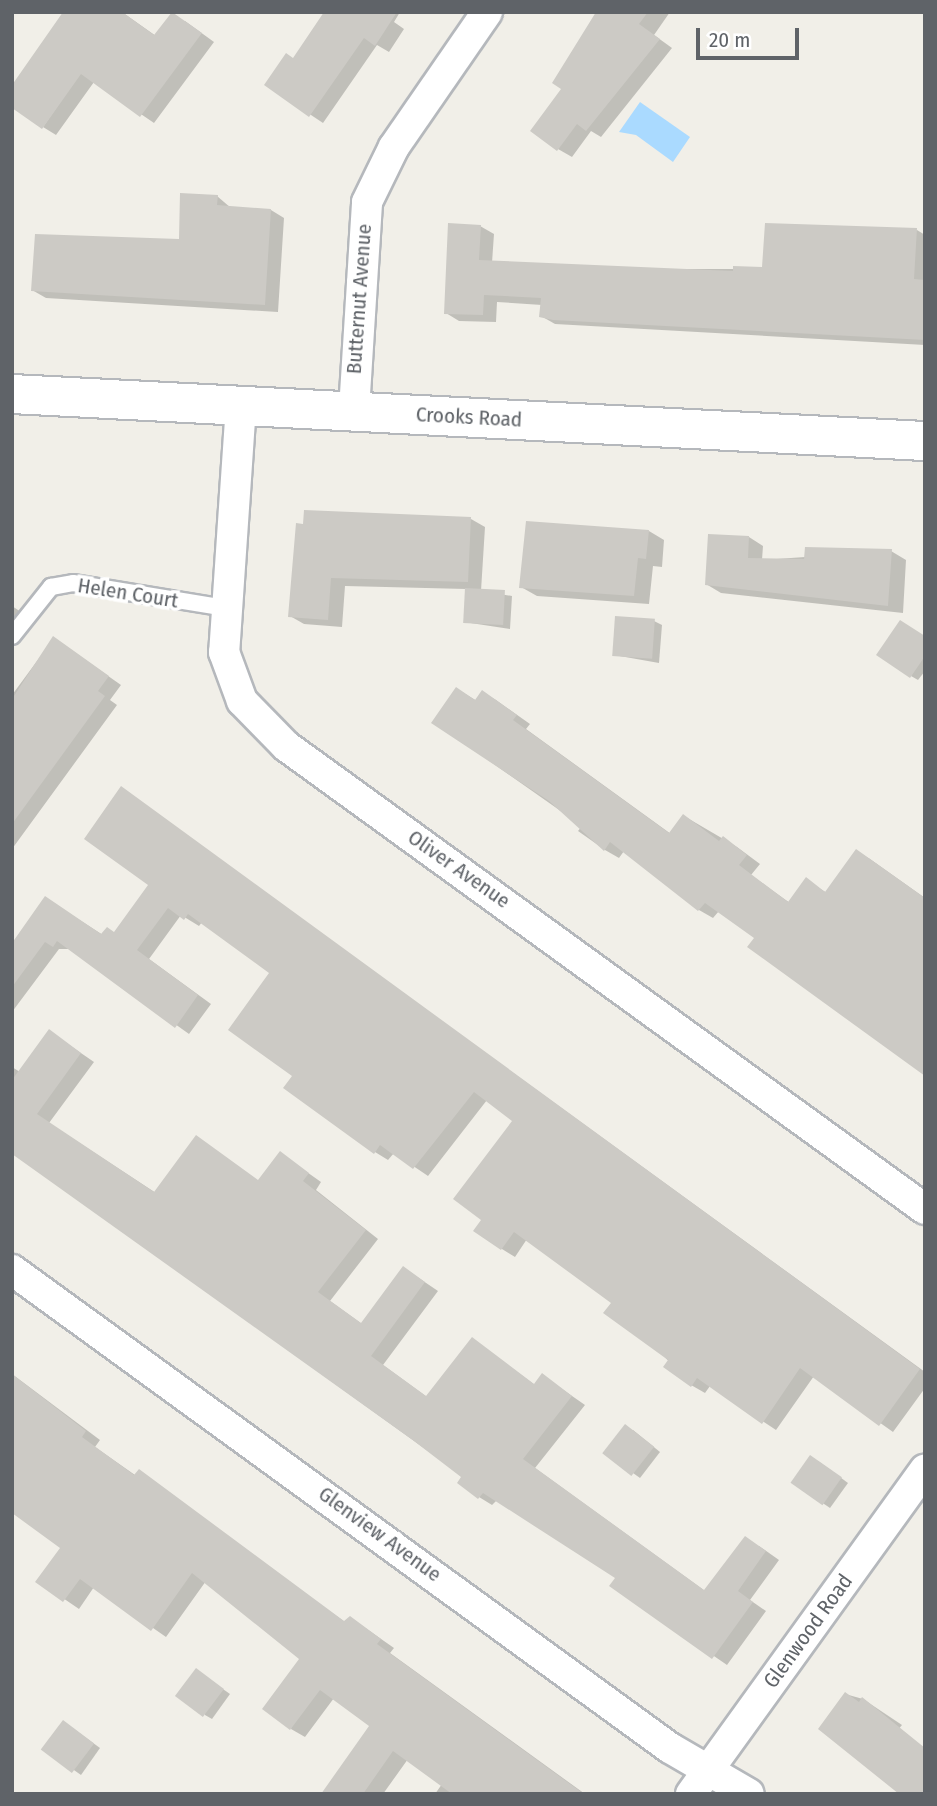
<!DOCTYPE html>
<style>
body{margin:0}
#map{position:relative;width:937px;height:1806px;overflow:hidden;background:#f1efe8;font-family:"Fira Sans Condensed",sans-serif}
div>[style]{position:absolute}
.water>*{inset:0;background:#aadaff}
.shadow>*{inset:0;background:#0003}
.building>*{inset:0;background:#cccac5;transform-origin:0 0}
.roads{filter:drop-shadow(2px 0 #b5b8bc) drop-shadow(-2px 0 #b5b8bc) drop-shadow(0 2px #b5b8bc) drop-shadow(0 -2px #b5b8bc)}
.service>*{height:16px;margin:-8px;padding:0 8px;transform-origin:8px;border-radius:8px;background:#fff}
.minor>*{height:30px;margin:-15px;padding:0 15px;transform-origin:15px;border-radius:15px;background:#fff}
.secondary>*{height:38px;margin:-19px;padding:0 19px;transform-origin:19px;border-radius:19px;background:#fff}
span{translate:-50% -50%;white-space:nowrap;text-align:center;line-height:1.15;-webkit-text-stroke:7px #fff;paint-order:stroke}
.street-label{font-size:21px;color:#5f6368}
.frame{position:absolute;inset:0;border:14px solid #5f6368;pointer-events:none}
.scale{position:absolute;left:696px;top:28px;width:103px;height:32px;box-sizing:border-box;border:4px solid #5f6368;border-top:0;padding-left:9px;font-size:21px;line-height:24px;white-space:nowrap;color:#5f6368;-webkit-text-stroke:5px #fff;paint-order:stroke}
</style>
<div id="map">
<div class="water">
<div style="clip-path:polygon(640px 102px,690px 137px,673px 162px,636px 135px,619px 132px)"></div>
</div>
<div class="shadow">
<div style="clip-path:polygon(122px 12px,156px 36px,185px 21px,214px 42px,154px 123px,94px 82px,56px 135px,43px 127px)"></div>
<div style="clip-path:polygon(326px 12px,400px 12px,394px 22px,404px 29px,389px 52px,377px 45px,323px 123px,266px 85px,294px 60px)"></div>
<div style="clip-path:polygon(598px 12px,670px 12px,654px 35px,672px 48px,601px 137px,591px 131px,572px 157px,558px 149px,563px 89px)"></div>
<div style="clip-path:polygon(217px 196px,231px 208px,271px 210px,284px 218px,278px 312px,46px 298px,32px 290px,181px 241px)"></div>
<div style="clip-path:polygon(480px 226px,494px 234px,492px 263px,634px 269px,763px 269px,917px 230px,925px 235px,925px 345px,555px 324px,541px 316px,542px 305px,497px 302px,496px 322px,459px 321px,446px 313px)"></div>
<div style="clip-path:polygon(471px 519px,485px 527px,481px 591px,512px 596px,510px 629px,464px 622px,466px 589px,345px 586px,342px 627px,304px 624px,290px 616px,298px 525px)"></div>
<div style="clip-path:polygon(649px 531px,664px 540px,662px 567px,653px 566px,649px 604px,537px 596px,521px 587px)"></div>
<div style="clip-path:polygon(749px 537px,763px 546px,762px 560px,891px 551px,906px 560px,903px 613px,721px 593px,706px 584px)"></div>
<div style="clip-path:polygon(12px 606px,21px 612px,12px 624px)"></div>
<div style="clip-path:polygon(654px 621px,662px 625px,659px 663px,614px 655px)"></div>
<div style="clip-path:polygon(54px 638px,121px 685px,110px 700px,117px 705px,12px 849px,12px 695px)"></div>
<div style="clip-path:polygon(925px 638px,925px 671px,918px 680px,911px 676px)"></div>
<div style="clip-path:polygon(457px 689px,477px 701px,482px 692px,496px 700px,530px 724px,526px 729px,671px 834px,684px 816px,737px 847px,760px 864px,751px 875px,790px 903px,806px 880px,827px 893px,856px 851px,870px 859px,925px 898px,925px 978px,756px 938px,719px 911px,713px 918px,699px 910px,624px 851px,619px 858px,605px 850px,578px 831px,582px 826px,434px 722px)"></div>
<div style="clip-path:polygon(122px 789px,925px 1372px,925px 1388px,893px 1432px,814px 1376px,776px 1430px,710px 1386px,705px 1393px,691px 1385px,613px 1302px,527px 1239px,515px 1257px,502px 1249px,484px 1219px,514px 1120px,487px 1100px,428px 1176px,394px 1153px,388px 1160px,375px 1152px,294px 1076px,272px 973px,202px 922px,199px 926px,181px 915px,149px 959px,211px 1004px,189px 1034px,70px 949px,59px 949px,12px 1012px,12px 946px,45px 898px,103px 935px,115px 933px,150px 885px)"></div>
<div style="clip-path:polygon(49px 1031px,94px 1062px,49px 1123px,156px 1193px,259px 1181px,280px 1153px,321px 1182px,316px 1190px,378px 1239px,330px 1301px,362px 1324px,404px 1268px,438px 1291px,383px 1365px,427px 1397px,472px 1339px,535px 1385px,542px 1375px,585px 1405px,535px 1468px,705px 1591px,759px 1546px,779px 1560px,750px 1600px,766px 1611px,727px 1665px,612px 1586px,618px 1577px,497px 1500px,492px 1505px,479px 1497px,464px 1477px,12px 1151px,12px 1067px,20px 1072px)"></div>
<div style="clip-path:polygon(12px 1374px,100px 1440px,95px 1447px,345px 1622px,364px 1627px,394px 1648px,390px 1653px,585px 1794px,435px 1794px,442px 1784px,408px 1759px,383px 1794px,326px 1794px,372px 1726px,334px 1698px,305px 1737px,291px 1729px,301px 1658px,206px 1581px,166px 1637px,94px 1587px,79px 1609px,38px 1581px,62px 1548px)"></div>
<div style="clip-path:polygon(633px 1430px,660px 1452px,640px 1478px,605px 1453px)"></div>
<div style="clip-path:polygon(818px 1461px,848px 1483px,830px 1508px,793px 1483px)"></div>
<div style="clip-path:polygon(203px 1675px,230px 1694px,212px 1719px,205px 1715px)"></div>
<div style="clip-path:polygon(845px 1694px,863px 1699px,902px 1725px,898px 1730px)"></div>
<div style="clip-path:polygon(71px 1727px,100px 1748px,81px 1775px,44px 1749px)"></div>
</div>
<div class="building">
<div style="clip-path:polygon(63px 12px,122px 12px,154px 35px,172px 12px,202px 33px,140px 117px,81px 74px,42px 129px,12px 108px,12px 85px)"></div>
<div style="clip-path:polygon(324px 12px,397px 12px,375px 46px,364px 38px,309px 117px,264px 85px,286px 53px,293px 58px)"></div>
<div style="clip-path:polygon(596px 12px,648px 12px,639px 24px,660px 39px,586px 131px,577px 124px,557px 151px,530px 131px,561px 89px,552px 83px)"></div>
<div style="clip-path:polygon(180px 193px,218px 195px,217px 205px,271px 209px,265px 305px,31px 291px,35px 234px,179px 239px)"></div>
<div style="clip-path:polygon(448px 223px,481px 225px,479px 260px,733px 271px,733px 266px,762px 267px,765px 223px,917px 228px,914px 279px,925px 280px,925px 340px,553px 320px,539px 317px,541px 298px,484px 295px,483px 315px,444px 314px)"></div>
<div style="clip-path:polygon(304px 510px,471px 517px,468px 582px,331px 578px,328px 620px,288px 617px,296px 523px,303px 524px)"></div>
<div style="clip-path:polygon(526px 521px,649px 530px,646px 559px,638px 558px,634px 596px,519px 588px)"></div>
<div style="clip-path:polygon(708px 534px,749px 536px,748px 558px,804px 559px,805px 547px,892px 549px,888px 606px,705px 585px)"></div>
<div style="left:465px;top:588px;width:40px;height:35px;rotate:3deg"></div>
<div style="left:615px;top:616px;width:40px;height:40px;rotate:4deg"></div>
<div style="clip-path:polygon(900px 620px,925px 636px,925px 656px,910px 678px,876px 655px)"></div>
<div style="clip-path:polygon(53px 636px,109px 676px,98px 691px,105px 696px,12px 824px,12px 699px)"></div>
<div style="clip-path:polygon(456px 687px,475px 700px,482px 690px,517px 715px,513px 720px,669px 833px,683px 814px,719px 841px,723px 836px,747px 855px,739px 865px,788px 902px,806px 877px,825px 892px,856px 849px,925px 898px,925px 1076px,747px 947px,754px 938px,705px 903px,698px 911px,610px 842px,604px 851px,549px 801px,431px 723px)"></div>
<div style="clip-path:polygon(121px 786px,920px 1369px,879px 1426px,800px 1368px,762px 1424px,697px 1378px,691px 1387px,663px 1367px,668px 1360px,603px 1313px,611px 1303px,514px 1232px,501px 1250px,473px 1231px,481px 1220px,453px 1199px,512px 1121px,474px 1092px,413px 1169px,380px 1145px,374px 1154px,283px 1088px,292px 1076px,228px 1030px,269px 973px,188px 914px,184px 920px,168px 908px,137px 950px,198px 995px,175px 1028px,57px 941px,53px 947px,45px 942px,12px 987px,12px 943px,45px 896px,101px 934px,107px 927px,114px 932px,148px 885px,84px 839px)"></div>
<div style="clip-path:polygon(49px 1029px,81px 1053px,37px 1114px,154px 1192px,196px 1135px,258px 1180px,280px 1151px,309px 1173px,303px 1181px,366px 1230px,318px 1292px,361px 1323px,403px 1266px,425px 1282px,371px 1356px,426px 1396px,472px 1337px,534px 1384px,542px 1373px,572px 1396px,523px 1459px,704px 1590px,745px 1536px,766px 1551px,738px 1591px,753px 1602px,712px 1659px,609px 1586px,615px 1578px,483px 1493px,478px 1499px,457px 1483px,461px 1477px,414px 1441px,12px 1154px,12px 1080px)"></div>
<div style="clip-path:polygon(12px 1374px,86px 1431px,82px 1437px,134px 1475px,139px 1469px,344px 1621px,350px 1616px,381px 1639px,377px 1644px,584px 1794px,452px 1794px,393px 1751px,363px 1794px,321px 1794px,369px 1726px,320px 1690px,290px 1730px,262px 1709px,299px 1659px,192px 1573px,151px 1631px,80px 1579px,63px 1602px,35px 1582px,60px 1548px,12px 1513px)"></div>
<div style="left:625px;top:1424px;width:37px;height:37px;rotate:38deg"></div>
<div style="left:810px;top:1455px;width:39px;height:34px;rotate:35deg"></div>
<div style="left:196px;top:1668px;width:35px;height:35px;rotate:37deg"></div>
<div style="clip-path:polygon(845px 1692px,859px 1702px,862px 1697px,925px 1748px,925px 1794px,899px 1794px,818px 1729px)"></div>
<div style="left:63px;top:1720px;width:39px;height:37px;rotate:37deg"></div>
</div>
<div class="roads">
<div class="service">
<div style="left:12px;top:636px;width:63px;rotate:-51.5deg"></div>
<div style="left:51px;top:587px;width:22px;rotate:-10deg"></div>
<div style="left:73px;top:583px;width:154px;rotate:9.3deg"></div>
</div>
<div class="minor">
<div style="left:241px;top:405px;width:248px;rotate:93.9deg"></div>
<div style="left:224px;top:652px;width:52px;rotate:69.8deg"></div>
<div style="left:242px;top:701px;width:63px;rotate:45.6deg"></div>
<div style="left:286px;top:746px;width:789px;rotate:35.93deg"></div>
<div style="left:354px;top:410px;width:208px;rotate:-86.4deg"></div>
<div style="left:367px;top:202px;width:61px;rotate:-63.9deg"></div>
<div style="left:394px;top:147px;width:164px;rotate:-55.4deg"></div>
<div style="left:12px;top:1270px;width:813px;rotate:36deg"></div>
<div style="left:670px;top:1748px;width:91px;rotate:30.2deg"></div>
<div style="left:691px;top:1794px;width:400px;rotate:-54.2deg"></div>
</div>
<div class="secondary">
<div style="left:12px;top:394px;width:914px;rotate:2.95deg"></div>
</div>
</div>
<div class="street-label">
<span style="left:359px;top:299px;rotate:-86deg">Butternut Avenue</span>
<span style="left:469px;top:417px;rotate:3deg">Crooks Road</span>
<span style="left:128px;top:593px;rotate:9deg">Helen Court</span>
<span style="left:459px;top:869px;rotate:35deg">Oliver Avenue</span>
<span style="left:380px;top:1534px;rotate:36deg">Glenview Avenue</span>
<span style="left:808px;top:1631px;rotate:-54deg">Glenwood Road</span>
</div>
<div class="frame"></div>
<div class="scale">20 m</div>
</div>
